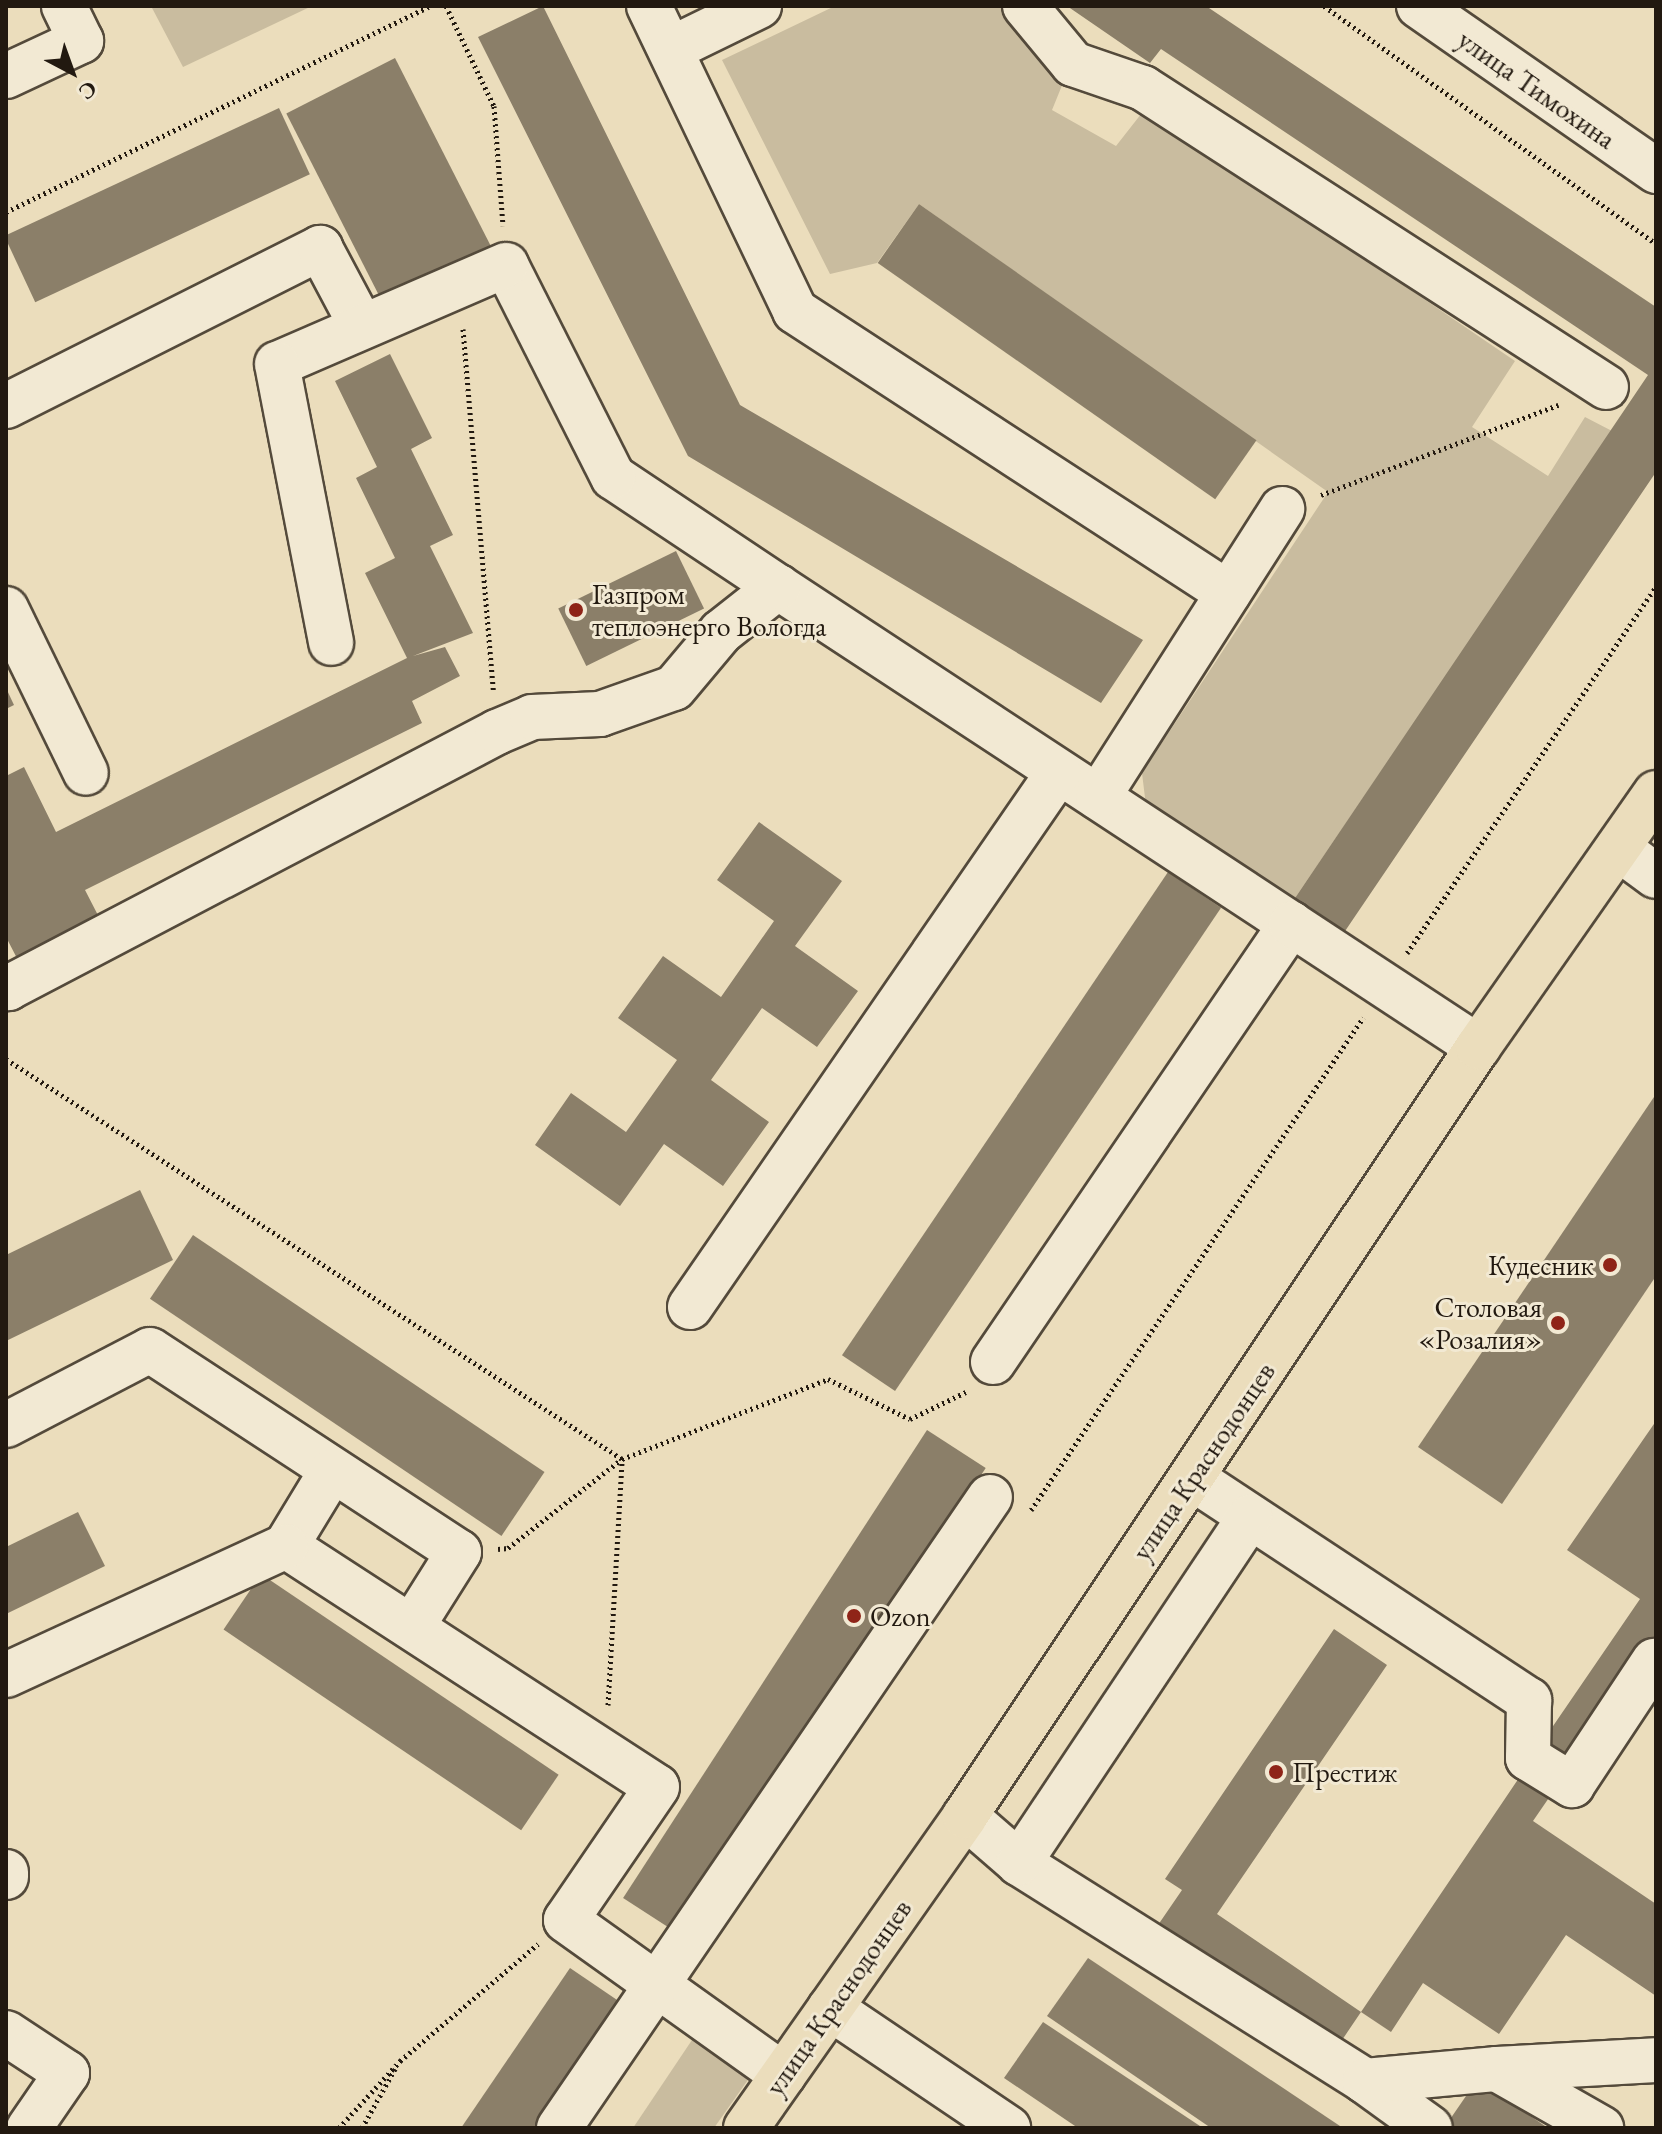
<!DOCTYPE html>
<meta charset="utf-8">
<style>
body{margin:0}
#map{position:relative;width:1662px;height:2134px;overflow:hidden;background:#ebddbc;font-family:"EB Garamond",serif}
div>[style]{position:absolute}
.green>*{inset:0;background:#c9bc9f}
.building>*{inset:0;background:#8b7f69;transform-origin:0 0}
.path>*{height:5px;margin-top:-2.5px;transform-origin:0;background:repeating-linear-gradient(90deg,#221910 0 2px,transparent 0 6px)}
.roads{filter:drop-shadow(2px 0 #544a3b) drop-shadow(-2px 0 #544a3b) drop-shadow(0 2px #544a3b) drop-shadow(0 -2px #544a3b)}
.minor>*{height:44px;margin:-22px;padding:0 22px;transform-origin:22px;border-radius:22px;background:#f2e9d3}
.major>*{height:44px;margin:-22px;padding:0 22px;transform-origin:22px;border-radius:22px;background:#ebddbc}
.dots>*{width:22px;height:22px;translate:-50% -50%;box-sizing:border-box;border:4px solid #f2e9d3;border-radius:50%}
span{translate:-50% -50%;white-space:nowrap;text-align:center;line-height:1.15;-webkit-text-stroke:6px #f2e9d3;paint-order:stroke}
.street-label{font-size:28px;color:#221910}
.poi-label{font-size:28px;color:#221910}
.left{translate:0 -50%;text-align:left}
.right{translate:-100% -50%;text-align:right}
.frame{position:absolute;inset:0;border:8px solid #221910;pointer-events:none}
.north{position:absolute;left:32px;top:32px;width:80px;height:80px;-webkit-text-stroke:6px #f2e9d3;paint-order:stroke;rotate:139deg;font-size:22px;font-weight:700;line-height:32px;text-align:center;color:#221910}
.north::after{content:'';display:block;margin:auto;width:28px;height:36px;background:#221910;clip-path:polygon(50% 0,100% 100%,50% 72%,0 100%)}
</style>
<div id="map">
<div class="green">
<div style="clip-path:polygon(151px 6px,312px 6px,183px 67px)"></div>
<div style="clip-path:polygon(835px 6px,1000px 6px,1063px 83px,1052px 110px,1116px 146px,1145px 109px,1515px 361px,1472px 427px,1548px 476px,1585px 417px,1612px 431px,1291px 904px,1146px 806px,1142px 773px,1328px 492px,919px 204px,877px 263px,830px 274px,722px 60px)"></div>
<div style="clip-path:polygon(694px 2037px,750px 2077px,714px 2128px,633px 2128px)"></div>
</div>
<div class="building">
<div style="clip-path:polygon(543px 6px,740px 405px,1143px 640px,1101px 703px,688px 456px,478px 37px)"></div>
<div style="clip-path:polygon(1067px 6px,1206px 6px,1656px 307px,1656px 472px,1339px 940px,1291px 904px,1648px 375px,1161px 49px,1150px 63px)"></div>
<div style="left:395px;top:58px;width:213px;height:122px;rotate:63deg"></div>
<div style="left:279px;top:108px;width:73px;height:303px;rotate:65deg"></div>
<div style="left:919px;top:204px;width:412px;height:72px;rotate:35deg"></div>
<div style="clip-path:polygon(390px 354px,432px 438px,411px 449px,453px 535px,430px 546px,473px 633px,413px 656px,445px 647px,460px 676px,412px 701px,422px 723px,85px 890px,103px 925px,21px 966px,6px 937px,6px 776px,24px 767px,56px 832px,407px 658px,365px 573px,395px 558px,356px 478px,377px 467px,335px 381px)"></div>
<div style="left:676px;top:551px;width:64px;height:131px;rotate:64deg"></div>
<div style="clip-path:polygon(6px 688px,14px 705px,6px 709px)"></div>
<div style="clip-path:polygon(759px 822px,842px 881px,795px 946px,858px 991px,817px 1047px,762px 1008px,711px 1080px,769px 1122px,723px 1186px,664px 1144px,620px 1206px,535px 1145px,571px 1093px,626px 1132px,677px 1060px,618px 1018px,663px 956px,721px 997px,774px 921px,717px 880px)"></div>
<div style="left:1168px;top:872px;width:64px;height:583px;rotate:34deg"></div>
<div style="clip-path:polygon(1656px 1094px,1656px 1276px,1502px 1504px,1418px 1447px)"></div>
<div style="clip-path:polygon(140px 1190px,173px 1260px,6px 1341px,6px 1255px)"></div>
<div style="left:193px;top:1235px;width:424px;height:77px;rotate:34deg"></div>
<div style="clip-path:polygon(1656px 1421px,1656px 1635px,1566px 1767px,1538px 1748px,1640px 1599px,1567px 1550px)"></div>
<div style="left:927px;top:1430px;width:70px;height:558px;rotate:33deg"></div>
<div style="clip-path:polygon(78px 1512px,105px 1566px,6px 1614px,6px 1547px)"></div>
<div style="left:261px;top:1574px;width:359px;height:67px;rotate:34deg"></div>
<div style="clip-path:polygon(1334px 1629px,1387px 1665px,1217px 1914px,1361px 2012px,1525px 1769px,1555px 1789px,1533px 1821px,1656px 1904px,1656px 1996px,1566px 1935px,1499px 2034px,1423px 1983px,1391px 2032px,1361px 2012px,1338px 2046px,1158px 1925px,1182px 1890px,1165px 1879px)"></div>
<div style="clip-path:polygon(1088px 1958px,1343px 2128px,1211px 2128px,1047px 2016px)"></div>
<div style="clip-path:polygon(570px 1968px,623px 2004px,539px 2128px,461px 2128px)"></div>
<div style="clip-path:polygon(1043px 2022px,1203px 2128px,1078px 2128px,1004px 2078px)"></div>
<div style="clip-path:polygon(1477px 2080px,1548px 2128px,1444px 2128px)"></div>
</div>
<div class="path">
<div style="left:446px;top:6px;width:111px;rotate:64.4deg"></div>
<div style="left:494px;top:106px;width:120px;rotate:85.7deg"></div>
<div style="left:1324px;top:6px;width:408px;rotate:35.6deg"></div>
<div style="left:6px;top:212px;width:472px;rotate:-25.9deg"></div>
<div style="left:463px;top:329px;width:362px;rotate:85.2deg"></div>
<div style="left:1321px;top:495px;width:254px;rotate:-20.8deg"></div>
<div style="left:1407px;top:953px;width:443px;rotate:-55.8deg"></div>
<div style="left:6px;top:1059px;width:734px;rotate:33deg"></div>
<div style="left:622px;top:1459px;width:221px;rotate:-21.2deg"></div>
<div style="left:828px;top:1379px;width:91px;rotate:26deg"></div>
<div style="left:910px;top:1419px;width:62px;rotate:-25.7deg"></div>
<div style="left:1031px;top:1510px;width:594px;rotate:-55.99deg"></div>
<div style="left:498px;top:1549px;width:10px;rotate:-6deg"></div>
<div style="left:508px;top:1548px;width:145px;rotate:-38deg"></div>
<div style="left:608px;top:1705px;width:246px;rotate:-86.7deg"></div>
<div style="left:339px;top:2128px;width:91px;rotate:-47.7deg"></div>
<div style="left:400px;top:2061px;width:181px;rotate:-40.3deg"></div>
<div style="left:362px;top:2128px;width:68px;rotate:-60.8deg"></div>
</div>
<div class="roads">
<div class="minor">
<div style="left:649px;top:6px;width:338px;rotate:64.4deg"></div>
<div style="left:795px;top:311px;width:517px;rotate:33.07deg"></div>
<div style="left:1025px;top:6px;width:75px;rotate:50.4deg"></div>
<div style="left:1073px;top:64px;width:74px;rotate:18.9deg"></div>
<div style="left:1143px;top:88px;width:551px;rotate:32.85deg"></div>
<div style="left:1419px;top:6px;width:289px;rotate:34.8deg"></div>
<div style="left:671px;top:49px;width:98px;rotate:-26deg"></div>
<div style="left:6px;top:76px;width:83px;rotate:-25deg"></div>
<div style="left:81px;top:41px;width:39px;rotate:-116deg"></div>
<div style="left:6px;top:406px;width:352px;rotate:-26.7deg"></div>
<div style="left:320px;top:248px;width:89px;rotate:62deg"></div>
<div style="left:778px;top:587px;width:614px;rotate:33.3deg"></div>
<div style="left:6px;top:609px;width:182px;rotate:64deg"></div>
<div style="left:1098px;top:797px;width:342px;rotate:-57.4deg"></div>
<div style="left:1618px;top:848px;width:47px;rotate:36.4deg"></div>
<div style="left:6px;top:985px;width:4px;rotate:56deg"></div>
<div style="left:8px;top:988px;width:552px;rotate:-27.63deg"></div>
<div style="left:497px;top:732px;width:38px;rotate:-23deg"></div>
<div style="left:532px;top:717px;width:68px;rotate:-2.5deg"></div>
<div style="left:600px;top:714px;width:78px;rotate:-19.4deg"></div>
<div style="left:674px;top:688px;width:73px;rotate:-50deg"></div>
<div style="left:721px;top:632px;width:73px;rotate:-38.3deg"></div>
<div style="left:778px;top:587px;width:198px;rotate:-146.3deg"></div>
<div style="left:613px;top:477px;width:237px;rotate:-116.8deg"></div>
<div style="left:506px;top:265px;width:249px;rotate:156.6deg"></div>
<div style="left:277px;top:364px;width:284px;rotate:79deg"></div>
<div style="left:690px;top:1307px;width:649px;rotate:-55.43deg"></div>
<div style="left:993px;top:1362px;width:530px;rotate:-55.77deg"></div>
<div style="left:1291px;top:924px;width:224px;rotate:33.3deg"></div>
<div style="left:6px;top:1425px;width:162px;rotate:-27.5deg"></div>
<div style="left:150px;top:1350px;width:369px;rotate:33.2deg"></div>
<div style="left:459px;top:1552px;width:86px;rotate:122.2deg"></div>
<div style="left:331px;top:1472px;width:87px;rotate:121.3deg"></div>
<div style="left:286px;top:1546px;width:442px;rotate:33deg"></div>
<div style="left:657px;top:1787px;width:161px;rotate:124.4deg"></div>
<div style="left:566px;top:1920px;width:267px;rotate:35.5deg"></div>
<div style="left:1192px;top:1478px;width:404px;rotate:33.4deg"></div>
<div style="left:1529px;top:1700px;width:58px;rotate:91deg"></div>
<div style="left:1528px;top:1758px;width:52px;rotate:31.5deg"></div>
<div style="left:1572px;top:1785px;width:149px;rotate:-56.5deg"></div>
<div style="left:6px;top:1675px;width:308px;rotate:-24.7deg"></div>
<div style="left:965px;top:1816px;width:72px;rotate:41deg"></div>
<div style="left:1019px;top:1863px;width:409px;rotate:32.2deg"></div>
<div style="left:1365px;top:2081px;width:80px;rotate:35.9deg"></div>
<div style="left:1019px;top:1863px;width:416px;rotate:-56.3deg"></div>
<div style="left:6px;top:1872px;width:5px;rotate:90deg"></div>
<div style="left:830px;top:2008px;width:215px;rotate:34deg"></div>
<div style="left:6px;top:2033px;width:73px;rotate:33.3deg"></div>
<div style="left:67px;top:2073px;width:67px;rotate:124.6deg"></div>
<div style="left:1497px;top:2069px;width:159px;rotate:-3.2deg"></div>
<div style="left:1365px;top:2081px;width:133px;rotate:-5.2deg"></div>
<div style="left:1497px;top:2069px;width:120px;rotate:29.6deg"></div>
<div style="left:559px;top:2128px;width:764px;rotate:-55.67deg"></div>
</div>
<div class="major">
<div style="left:746px;top:2128px;width:381px;rotate:-54.9deg"></div>
<div style="left:965px;top:1816px;width:924px;rotate:-56.29deg"></div>
<div style="left:1478px;top:1047px;width:310px;rotate:-55deg"></div>
</div>
</div>
<div class="dots">
<div style="left:576px;top:610px;background:#8f2418"></div>
<div style="left:1610px;top:1265px;background:#8f2418"></div>
<div style="left:1558px;top:1323px;background:#8f2418"></div>
<div style="left:854px;top:1616px;background:#8f2418"></div>
<div style="left:1276px;top:1772px;background:#8f2418"></div>
</div>
<div class="street-label">
<span style="left:1537px;top:89px;rotate:35deg">улица Тимохина</span>
<span style="left:1203px;top:1461px;rotate:-56deg">улица Краснодонцев</span>
<span style="left:838px;top:1997px;rotate:-55deg">улица Краснодонцев</span>
</div>
<div class="poi-label">
<span class="left" style="left:592px;top:610px">Газпром<br>теплоэнерго Вологда</span>
<span class="right" style="left:1594px;top:1265px">Кудесник</span>
<span class="right" style="left:1542px;top:1323px">Столовая<br>«Розалия»</span>
<span class="left" style="left:870px;top:1616px">Ozon</span>
<span class="left" style="left:1292px;top:1772px">Престиж</span>
</div>
<div class="frame"></div>
<div class="north">С</div>
</div>
